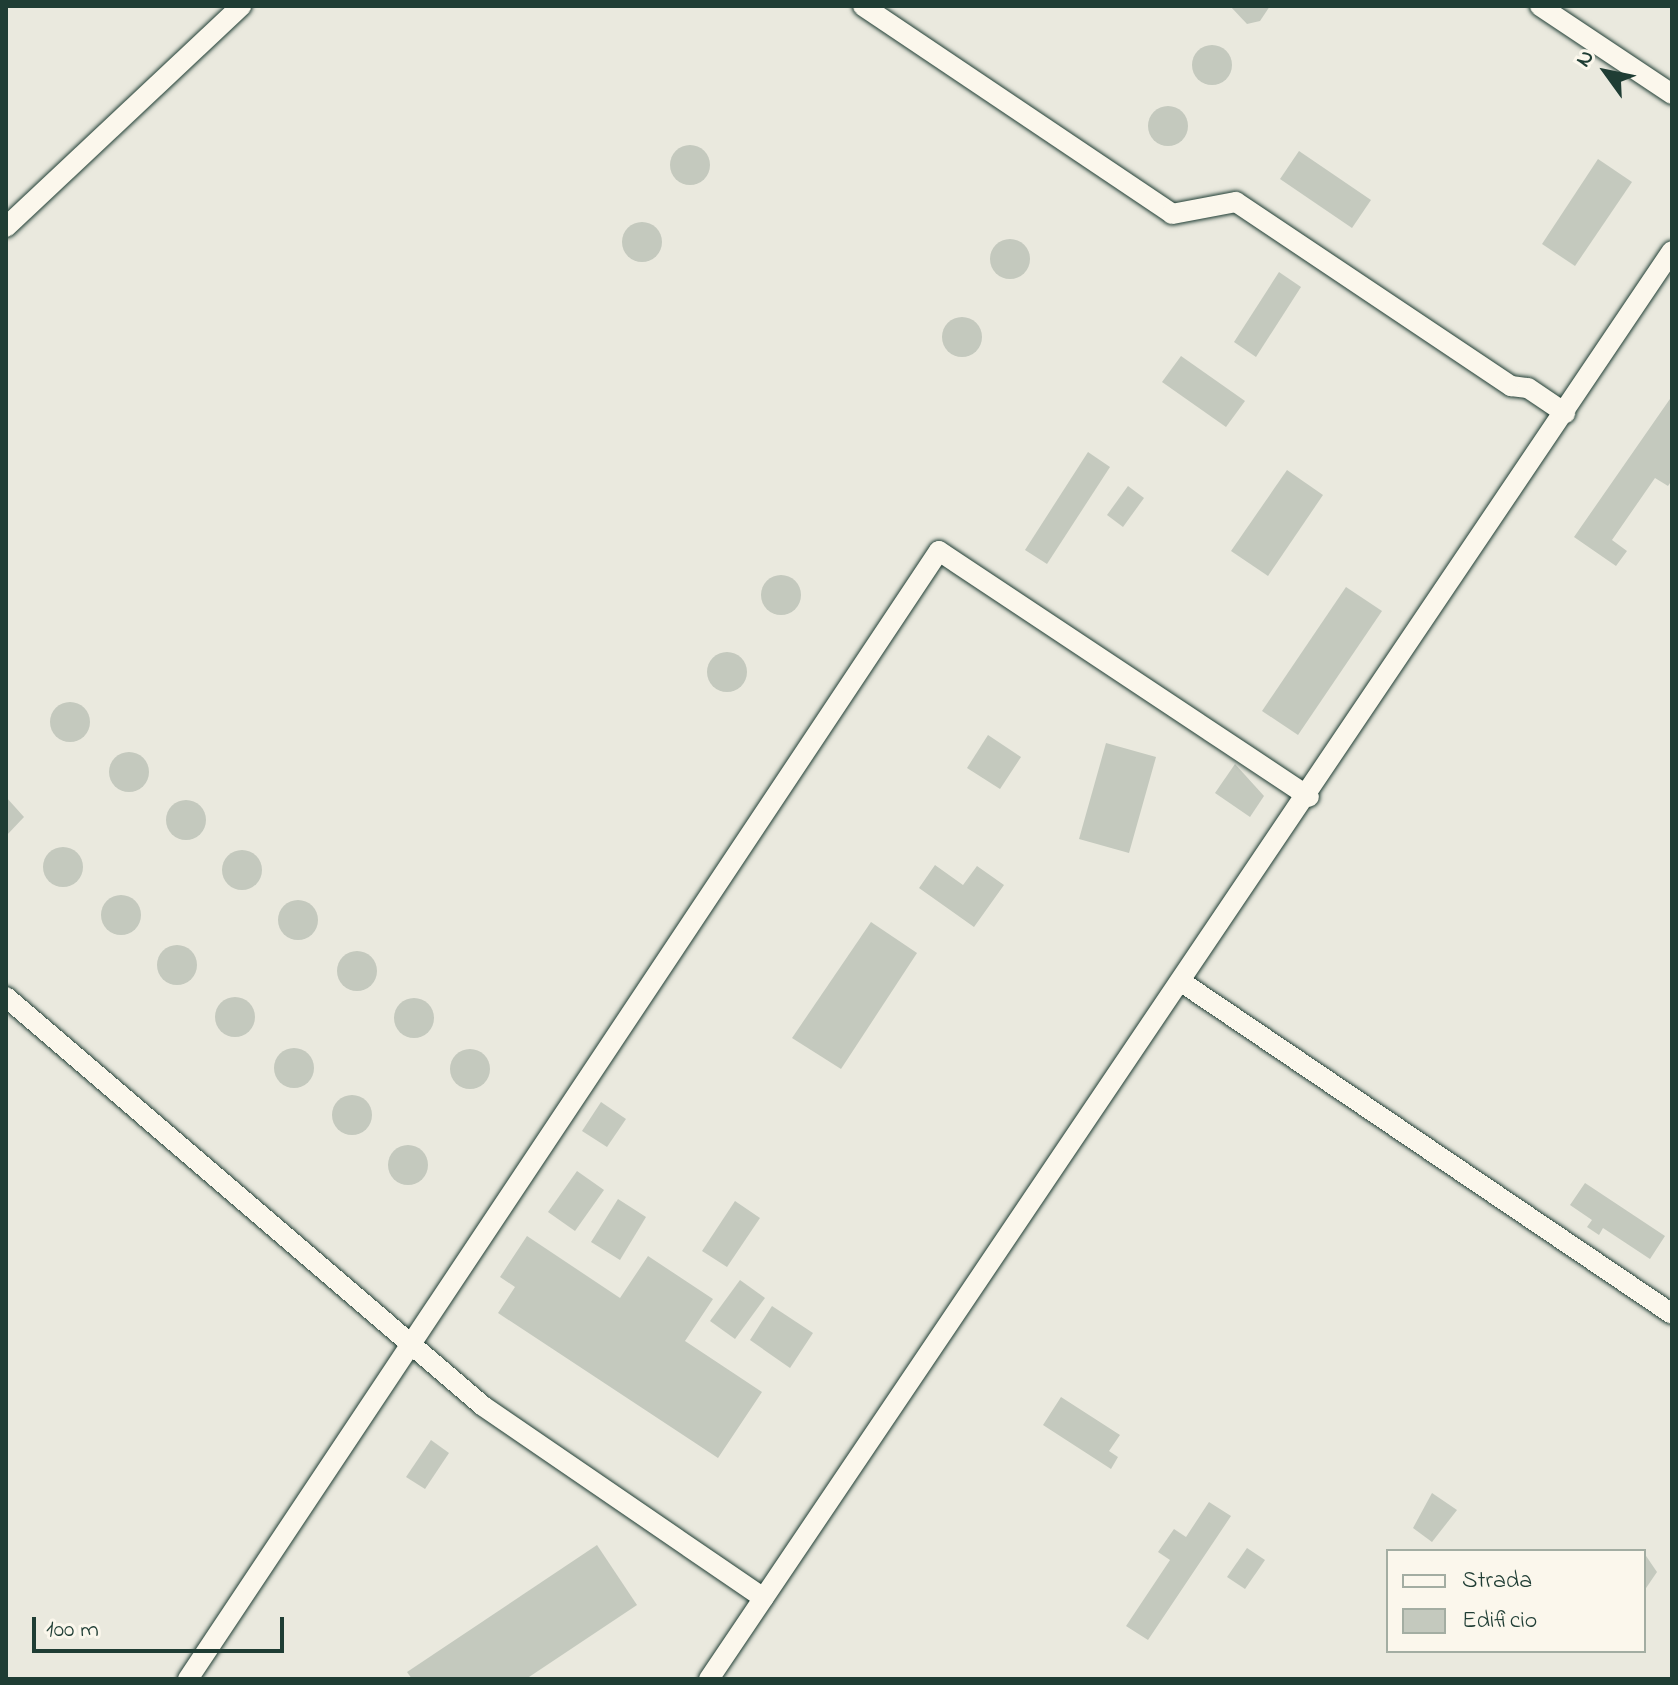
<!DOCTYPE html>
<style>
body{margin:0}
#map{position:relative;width:1678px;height:1685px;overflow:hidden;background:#fbf7ec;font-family:"Indie Flower",sans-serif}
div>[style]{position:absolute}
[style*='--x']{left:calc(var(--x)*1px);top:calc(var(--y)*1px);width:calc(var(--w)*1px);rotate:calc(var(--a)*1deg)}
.built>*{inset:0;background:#eae9de}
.building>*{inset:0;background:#c4c9be}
.round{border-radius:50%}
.roads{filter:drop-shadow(0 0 2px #1f3d34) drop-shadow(0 0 2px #1f3d34)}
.minor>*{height:20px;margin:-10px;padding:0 10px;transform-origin:10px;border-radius:10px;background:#fbf7ec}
span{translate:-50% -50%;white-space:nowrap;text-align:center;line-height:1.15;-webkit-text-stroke:6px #fbf7ec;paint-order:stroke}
.frame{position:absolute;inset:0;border:8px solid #1f3d34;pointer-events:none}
.legend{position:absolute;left:1386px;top:1549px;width:260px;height:104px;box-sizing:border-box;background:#fbf7ec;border:2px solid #a3ada2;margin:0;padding:10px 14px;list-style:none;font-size:24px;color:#1f3d34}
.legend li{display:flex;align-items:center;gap:16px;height:40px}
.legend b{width:40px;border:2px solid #a3ada2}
.north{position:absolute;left:1566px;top:32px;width:80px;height:80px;-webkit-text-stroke:6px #fbf7ec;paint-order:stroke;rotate:303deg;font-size:22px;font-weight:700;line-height:32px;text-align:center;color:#1f3d34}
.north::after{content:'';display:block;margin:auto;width:28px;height:36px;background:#1f3d34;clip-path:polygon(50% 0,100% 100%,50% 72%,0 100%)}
.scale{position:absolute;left:32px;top:1617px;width:252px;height:36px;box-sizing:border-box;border:4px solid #1f3d34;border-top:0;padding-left:10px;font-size:24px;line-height:28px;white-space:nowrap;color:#1f3d34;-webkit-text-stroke:6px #fbf7ec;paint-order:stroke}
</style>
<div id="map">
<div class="built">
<i style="clip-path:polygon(evenodd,6px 6px,1672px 6px,1672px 1679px,6px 1679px,6px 6px,1388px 1551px,1644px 1551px,1644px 1651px,1388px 1651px,1388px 1551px)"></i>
</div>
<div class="building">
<i style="clip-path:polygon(1230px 6px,1270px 6px,1260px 21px,1247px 24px)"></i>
<i class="round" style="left:1192px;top:45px;width:40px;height:40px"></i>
<i class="round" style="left:1148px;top:106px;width:40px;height:40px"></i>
<i class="round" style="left:670px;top:145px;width:40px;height:40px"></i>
<i style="clip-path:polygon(1299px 151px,1371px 200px,1352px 228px,1280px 179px)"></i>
<i style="clip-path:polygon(1598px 159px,1632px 182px,1575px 266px,1542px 244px)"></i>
<i class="round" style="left:622px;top:222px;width:40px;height:40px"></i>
<i class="round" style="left:990px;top:239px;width:40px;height:40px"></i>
<i style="clip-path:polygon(1279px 272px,1301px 287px,1256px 357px,1234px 342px)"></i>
<i class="round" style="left:942px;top:317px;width:40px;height:40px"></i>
<i style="clip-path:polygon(1181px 356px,1245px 401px,1226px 427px,1162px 382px)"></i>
<i style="clip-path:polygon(1672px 396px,1672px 480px,1668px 486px,1655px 478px,1612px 540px,1627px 551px,1616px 566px,1574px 537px)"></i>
<i style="clip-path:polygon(1088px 452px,1110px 467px,1047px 564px,1025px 550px)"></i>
<i style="clip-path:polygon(1287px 470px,1323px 495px,1268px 576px,1231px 551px)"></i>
<i style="clip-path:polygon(1128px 486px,1144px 498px,1123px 527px,1107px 515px)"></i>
<i class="round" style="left:761px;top:575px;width:40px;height:40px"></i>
<i style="clip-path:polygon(1346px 587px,1382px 611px,1298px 735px,1262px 711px)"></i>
<i class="round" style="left:707px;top:652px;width:40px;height:40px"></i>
<i class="round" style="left:50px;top:702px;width:40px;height:40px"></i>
<i style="clip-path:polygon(988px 735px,1021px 757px,1000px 789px,967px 768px)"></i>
<i style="clip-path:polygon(1106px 743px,1156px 757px,1129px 853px,1079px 839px)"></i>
<i class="round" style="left:109px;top:752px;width:40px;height:40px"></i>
<i style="clip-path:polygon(1235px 764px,1264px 796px,1250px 817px,1215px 793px)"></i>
<i style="clip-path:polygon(6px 797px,24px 817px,6px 836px)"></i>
<i class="round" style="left:166px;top:800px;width:40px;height:40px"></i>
<i class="round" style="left:43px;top:847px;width:40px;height:40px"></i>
<i class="round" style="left:222px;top:850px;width:40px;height:40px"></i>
<i style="clip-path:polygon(935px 865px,963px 885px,977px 866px,1004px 885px,974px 927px,919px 888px)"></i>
<i class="round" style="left:101px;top:895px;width:40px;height:40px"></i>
<i class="round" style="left:278px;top:900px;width:40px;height:40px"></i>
<i style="clip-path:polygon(871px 922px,917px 953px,841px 1069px,792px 1038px)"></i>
<i class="round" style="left:157px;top:945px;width:40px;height:40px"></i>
<i class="round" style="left:337px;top:951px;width:40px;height:40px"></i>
<i class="round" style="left:215px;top:997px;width:40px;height:40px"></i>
<i class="round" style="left:394px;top:998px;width:40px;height:40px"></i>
<i class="round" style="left:274px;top:1048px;width:40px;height:40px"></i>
<i class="round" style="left:450px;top:1049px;width:40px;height:40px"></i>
<i class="round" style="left:332px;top:1095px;width:40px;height:40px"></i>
<i style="clip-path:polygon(601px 1102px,626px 1119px,607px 1147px,582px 1131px)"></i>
<i class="round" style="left:388px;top:1145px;width:40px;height:40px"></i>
<i style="clip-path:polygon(577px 1171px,604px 1190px,575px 1231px,548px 1212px)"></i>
<i style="clip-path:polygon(1585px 1183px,1665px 1236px,1650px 1259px,1603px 1228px,1599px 1235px,1587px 1227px,1592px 1220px,1570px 1205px)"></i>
<i style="clip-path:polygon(618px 1199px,646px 1217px,620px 1260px,591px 1242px)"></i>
<i style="clip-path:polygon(735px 1201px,760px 1218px,727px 1267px,702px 1251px)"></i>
<i style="clip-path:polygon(527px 1236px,620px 1298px,648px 1256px,713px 1299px,685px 1341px,762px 1392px,718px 1458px,498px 1313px,515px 1287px,500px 1277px)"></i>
<i style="clip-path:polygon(740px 1280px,765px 1298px,735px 1339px,710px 1321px)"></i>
<i style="clip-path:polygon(772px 1306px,813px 1333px,790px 1368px,750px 1340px)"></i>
<i style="clip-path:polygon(1061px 1397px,1120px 1435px,1109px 1451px,1118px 1457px,1111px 1469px,1043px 1425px)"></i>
<i style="clip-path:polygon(431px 1440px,449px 1453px,425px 1489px,406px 1477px)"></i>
<i style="clip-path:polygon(1432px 1493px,1457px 1510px,1432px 1542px,1413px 1528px)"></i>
<i style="clip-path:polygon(1209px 1502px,1231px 1516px,1148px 1640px,1126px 1626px,1170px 1560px,1158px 1552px,1174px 1529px,1186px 1537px)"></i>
<i style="clip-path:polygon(597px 1545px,637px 1605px,526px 1679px,412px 1679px,407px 1672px)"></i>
<i style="clip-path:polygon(1247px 1548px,1265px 1560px,1245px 1589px,1227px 1577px)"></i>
<i style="clip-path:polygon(1644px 1553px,1657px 1572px,1644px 1591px)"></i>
</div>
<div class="roads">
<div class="minor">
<i style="--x:863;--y:6;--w:372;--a:33.9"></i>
<i style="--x:1172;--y:214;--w:65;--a:-10.6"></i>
<i style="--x:1236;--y:202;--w:331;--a:33.8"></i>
<i style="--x:1511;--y:386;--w:17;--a:7"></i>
<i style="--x:1528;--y:388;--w:45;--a:34"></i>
<i style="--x:1540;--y:6;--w:159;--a:33.7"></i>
<i style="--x:6;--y:227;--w:323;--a:-43.2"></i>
<i style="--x:1183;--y:983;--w:590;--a:34.09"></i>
<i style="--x:6;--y:997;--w:628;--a:40.61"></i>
<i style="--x:483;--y:1406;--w:340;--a:34.4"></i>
<i style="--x:188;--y:1679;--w:1355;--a:-56.35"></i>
<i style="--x:939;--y:551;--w:444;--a:33.6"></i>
<i style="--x:709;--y:1679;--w:1722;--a:-56.01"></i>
</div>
</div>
<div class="frame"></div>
<ul class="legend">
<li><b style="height:10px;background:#fbf7ec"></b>Strada</li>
<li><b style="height:22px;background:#c4c9be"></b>Edificio</li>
</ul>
<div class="north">N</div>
<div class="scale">100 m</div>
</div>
